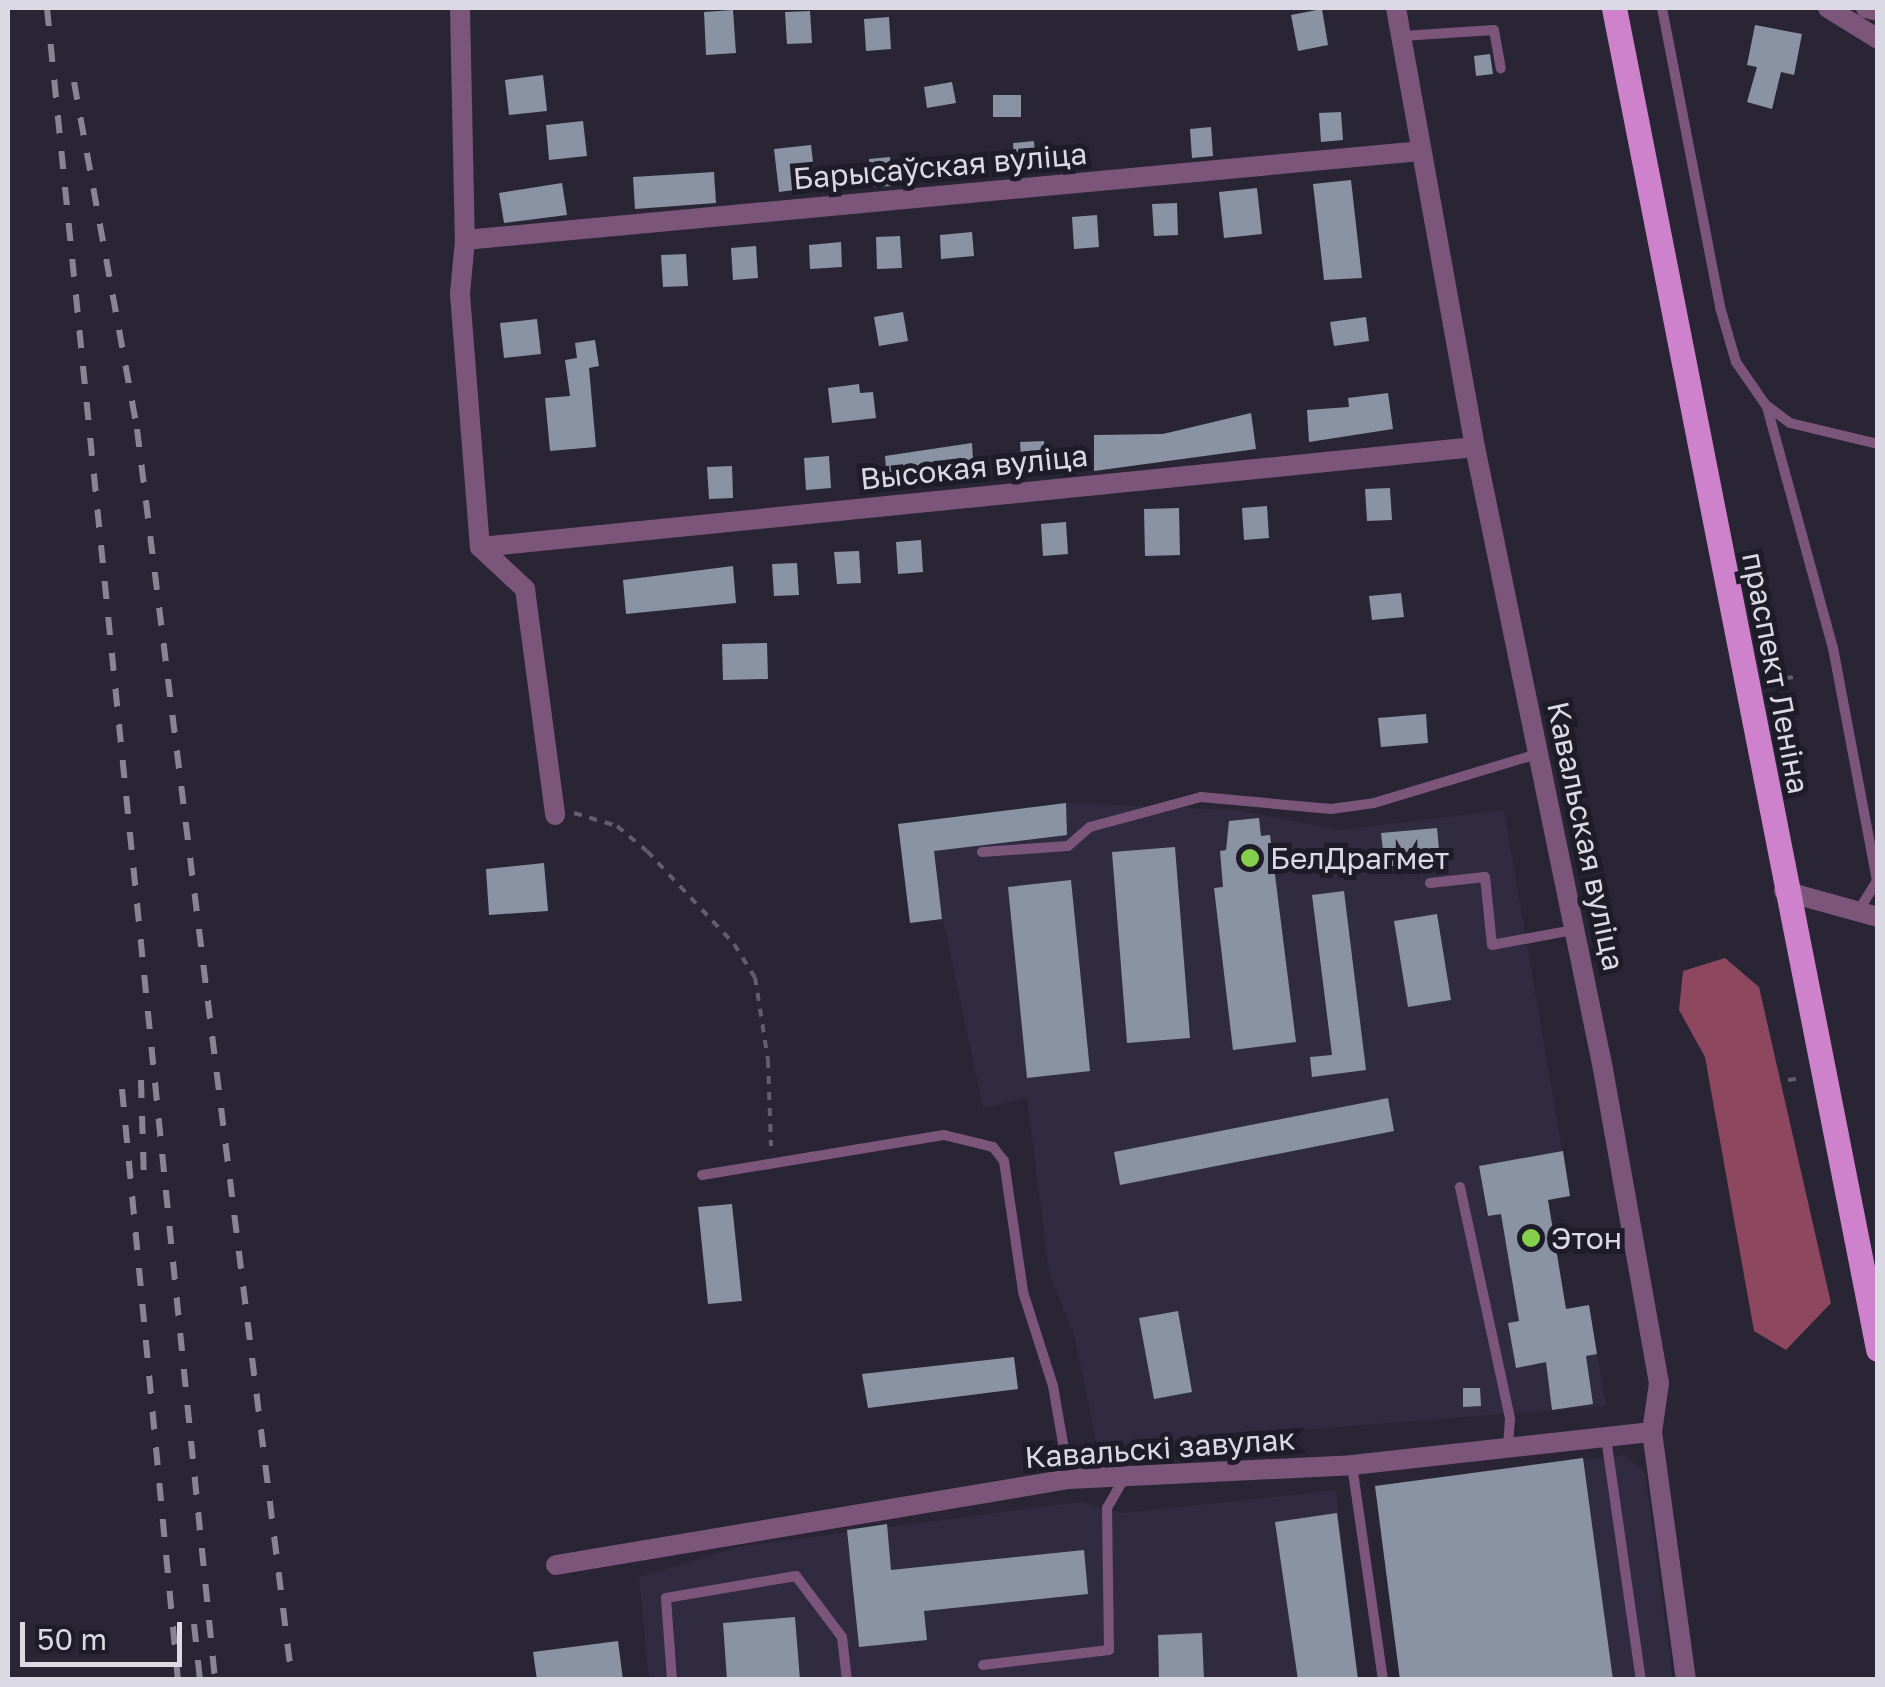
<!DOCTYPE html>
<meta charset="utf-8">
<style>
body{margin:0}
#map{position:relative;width:1885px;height:1687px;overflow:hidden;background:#292534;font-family:"Golos Text",sans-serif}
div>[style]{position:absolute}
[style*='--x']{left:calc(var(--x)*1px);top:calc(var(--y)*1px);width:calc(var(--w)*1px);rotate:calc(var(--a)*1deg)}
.built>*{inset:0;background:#302b40}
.forest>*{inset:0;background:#8d475e}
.building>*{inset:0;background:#8993a4}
.path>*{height:4px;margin-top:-2px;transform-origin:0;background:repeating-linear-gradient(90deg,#625f6c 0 8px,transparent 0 16px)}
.lane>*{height:10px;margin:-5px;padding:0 5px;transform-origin:5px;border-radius:5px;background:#7b567a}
.street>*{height:20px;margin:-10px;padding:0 10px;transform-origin:10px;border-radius:10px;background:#7b567a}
.primary>*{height:25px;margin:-12.5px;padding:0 12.5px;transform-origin:12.5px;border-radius:12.5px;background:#ce82cc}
.rail>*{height:6px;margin-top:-3px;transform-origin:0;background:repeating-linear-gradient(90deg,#888592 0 18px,transparent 0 36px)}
.dots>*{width:28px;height:28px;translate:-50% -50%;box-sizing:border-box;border:5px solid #1f1c2a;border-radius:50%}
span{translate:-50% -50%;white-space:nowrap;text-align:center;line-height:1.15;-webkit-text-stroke:10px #1f1c2a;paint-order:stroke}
.street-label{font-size:30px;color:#dbd9e3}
.poi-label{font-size:30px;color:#dbd9e3}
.left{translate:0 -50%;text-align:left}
.frame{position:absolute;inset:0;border:10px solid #dbd9e3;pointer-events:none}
.scale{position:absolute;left:20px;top:1622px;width:162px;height:45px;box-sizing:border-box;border:5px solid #dbd9e3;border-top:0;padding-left:12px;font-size:30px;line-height:35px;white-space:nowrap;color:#dbd9e3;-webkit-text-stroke:8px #1f1c2a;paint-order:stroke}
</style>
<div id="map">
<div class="built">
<i style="clip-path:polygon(1066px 803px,1236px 810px,1339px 830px,1504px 810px,1570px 1196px,1548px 1200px,1566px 1308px,1589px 1305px,1606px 1406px,1097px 1446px,1074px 1335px,1049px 1273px,1027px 1098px,983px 1108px,943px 920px,910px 923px,898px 824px)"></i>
<i style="clip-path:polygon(1625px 1455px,1645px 1472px,1673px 1679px,1400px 1679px,1375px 1486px)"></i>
<i style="clip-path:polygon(1336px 1490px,1358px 1679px,649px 1679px,639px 1577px,742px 1546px,1080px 1502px,1124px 1513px)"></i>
</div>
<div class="forest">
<i style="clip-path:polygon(1725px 958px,1759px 987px,1831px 1303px,1786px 1350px,1754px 1331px,1705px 1057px,1679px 1010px,1683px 971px)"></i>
</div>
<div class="building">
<i style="clip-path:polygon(1322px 9px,1328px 45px,1298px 51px,1291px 15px)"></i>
<i style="clip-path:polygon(733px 10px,736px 53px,706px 55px,704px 12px)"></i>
<i style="clip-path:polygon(810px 11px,812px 43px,787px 44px,785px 12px)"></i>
<i style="clip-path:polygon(889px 17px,891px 49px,866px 51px,864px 19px)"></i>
<i style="clip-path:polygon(1755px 25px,1802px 34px,1794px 75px,1781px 72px,1772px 109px,1747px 102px,1757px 67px,1747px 65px)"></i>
<i style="clip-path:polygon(1490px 54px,1493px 74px,1476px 76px,1474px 56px)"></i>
<i style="clip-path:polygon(543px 75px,547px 111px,509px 115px,505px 80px)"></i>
<i style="clip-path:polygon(952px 82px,956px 103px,927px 108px,924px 87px)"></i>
<i style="clip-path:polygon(993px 95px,1021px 95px,1021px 117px,993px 117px)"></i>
<i style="clip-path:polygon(1341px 112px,1343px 140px,1321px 142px,1319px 113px)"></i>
<i style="clip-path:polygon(583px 121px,587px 156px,549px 160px,546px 125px)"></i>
<i style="clip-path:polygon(1211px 127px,1213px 156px,1192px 158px,1190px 129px)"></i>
<i style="clip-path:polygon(1034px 141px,1036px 169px,1015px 171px,1013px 143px)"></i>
<i style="clip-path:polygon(811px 145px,816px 187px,779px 192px,774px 149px)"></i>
<i style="clip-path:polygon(890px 157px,892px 186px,871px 187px,869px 159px)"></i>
<i style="clip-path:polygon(714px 172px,716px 203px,635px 209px,633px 177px)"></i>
<i style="clip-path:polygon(1351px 180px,1362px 278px,1324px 280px,1313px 184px)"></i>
<i style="clip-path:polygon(562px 183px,567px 215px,504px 223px,499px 193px)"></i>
<i style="clip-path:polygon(1257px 188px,1262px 234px,1224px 238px,1219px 192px)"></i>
<i style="clip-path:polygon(1177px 203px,1178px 235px,1154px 236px,1152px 204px)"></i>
<i style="clip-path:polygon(1097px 215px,1099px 247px,1074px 249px,1072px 217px)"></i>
<i style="clip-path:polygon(972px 232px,974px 256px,941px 259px,940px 235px)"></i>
<i style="clip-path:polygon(900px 236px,902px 268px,877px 269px,876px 237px)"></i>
<i style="clip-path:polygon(841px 242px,842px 267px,810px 269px,809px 245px)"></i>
<i style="clip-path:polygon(756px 246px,758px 278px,733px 280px,731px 248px)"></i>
<i style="clip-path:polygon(686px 254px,688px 286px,663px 287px,661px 255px)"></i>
<i style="clip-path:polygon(903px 312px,908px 341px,879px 346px,874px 317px)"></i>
<i style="clip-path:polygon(1366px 317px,1369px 341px,1334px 346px,1330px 322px)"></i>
<i style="clip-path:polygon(537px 319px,541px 354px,504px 358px,500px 323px)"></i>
<i style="clip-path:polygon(595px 340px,599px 366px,589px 368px,596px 447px,550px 451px,545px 398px,570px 396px,565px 360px,577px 358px,575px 343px)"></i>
<i style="clip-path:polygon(859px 384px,860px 393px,873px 392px,876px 418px,832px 423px,828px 388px)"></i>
<i style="clip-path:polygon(1388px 393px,1393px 429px,1309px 442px,1307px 410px,1349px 407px,1348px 398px)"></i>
<i style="clip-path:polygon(1251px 413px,1256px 449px,1094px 471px,1094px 435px,1163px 434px)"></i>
<i style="clip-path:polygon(1044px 441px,1046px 473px,1022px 474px,1020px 442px)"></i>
<i style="clip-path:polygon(972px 443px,974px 475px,887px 480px,885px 456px)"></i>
<i style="clip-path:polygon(829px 456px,831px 488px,806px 490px,804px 458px)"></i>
<i style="clip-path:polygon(732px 466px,733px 498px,709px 499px,707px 467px)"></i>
<i style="clip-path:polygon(1390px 488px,1392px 520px,1367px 521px,1365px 489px)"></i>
<i style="clip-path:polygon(1267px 506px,1269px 538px,1244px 540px,1242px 508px)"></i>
<i style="clip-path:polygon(1179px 508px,1180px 555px,1145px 556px,1144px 509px)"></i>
<i style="clip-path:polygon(1066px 522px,1068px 554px,1043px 556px,1041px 524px)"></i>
<i style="clip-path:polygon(921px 540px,923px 572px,898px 574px,896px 542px)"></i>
<i style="clip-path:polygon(859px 551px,861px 583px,837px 584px,834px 552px)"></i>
<i style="clip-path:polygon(797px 563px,799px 595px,774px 596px,772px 564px)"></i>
<i style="clip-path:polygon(733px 566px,736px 603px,626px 614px,623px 580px)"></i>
<i style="clip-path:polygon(1401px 593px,1404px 617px,1372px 620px,1369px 596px)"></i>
<i style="clip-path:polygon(767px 643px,768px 679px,723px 680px,722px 644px)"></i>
<i style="clip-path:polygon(1426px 714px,1428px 743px,1381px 747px,1378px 718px)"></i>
<i style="clip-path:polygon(1066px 803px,1067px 835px,934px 851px,942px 919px,910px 923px,898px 824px)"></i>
<i style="clip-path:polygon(1259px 818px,1261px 836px,1270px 835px,1296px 1042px,1233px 1050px,1214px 888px,1223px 887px,1220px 851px,1226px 850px,1229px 821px)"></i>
<i style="clip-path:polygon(1437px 828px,1440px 861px,1385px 867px,1381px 833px)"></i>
<i style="clip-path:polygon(1175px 847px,1190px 1038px,1127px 1043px,1112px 852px)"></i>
<i style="clip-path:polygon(544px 863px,548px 911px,489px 915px,486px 869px)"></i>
<i style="clip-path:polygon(1071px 880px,1090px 1071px,1027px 1078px,1008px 887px)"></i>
<i style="clip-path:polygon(1344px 891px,1366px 1070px,1312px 1077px,1310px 1057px,1332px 1055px,1312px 895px)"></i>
<i style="clip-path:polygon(1437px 914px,1451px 1000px,1408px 1007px,1394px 921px)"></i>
<i style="clip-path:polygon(1388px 1098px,1394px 1131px,1120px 1185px,1114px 1152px)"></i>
<i style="clip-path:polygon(1563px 1151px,1570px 1196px,1548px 1200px,1566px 1309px,1589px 1305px,1597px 1354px,1586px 1356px,1593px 1404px,1552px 1410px,1546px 1362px,1516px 1368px,1508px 1323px,1519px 1321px,1501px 1214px,1488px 1216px,1479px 1166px)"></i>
<i style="clip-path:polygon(732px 1204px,742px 1301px,708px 1304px,698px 1207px)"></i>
<i style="clip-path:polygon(1178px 1311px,1192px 1392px,1154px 1399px,1139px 1318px)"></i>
<i style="clip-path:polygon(1014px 1357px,1018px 1389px,868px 1408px,862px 1374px)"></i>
<i style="clip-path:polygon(1463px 1388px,1480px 1388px,1481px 1406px,1463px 1407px)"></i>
<i style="clip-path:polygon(1583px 1458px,1613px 1680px,1400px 1680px,1375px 1486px)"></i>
<i style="clip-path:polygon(1337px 1513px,1358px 1680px,1298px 1680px,1275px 1522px)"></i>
<i style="clip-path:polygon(887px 1524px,891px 1570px,1084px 1550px,1088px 1594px,924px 1611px,927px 1640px,859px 1647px,847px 1530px)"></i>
<i style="clip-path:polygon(795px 1617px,800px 1680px,727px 1680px,723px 1623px)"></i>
<i style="clip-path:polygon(1202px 1633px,1204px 1680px,1159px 1680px,1158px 1635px)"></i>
<i style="clip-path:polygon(618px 1641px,623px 1680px,537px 1680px,533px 1652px)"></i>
</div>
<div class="path">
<i style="--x:1769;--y:681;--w:25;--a:-9"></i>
<i style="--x:574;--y:813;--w:45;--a:16.8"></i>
<i style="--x:617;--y:826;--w:39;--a:40"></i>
<i style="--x:647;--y:851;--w:127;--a:46.9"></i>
<i style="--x:734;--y:944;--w:39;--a:58"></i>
<i style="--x:755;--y:977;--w:84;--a:81.1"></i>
<i style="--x:768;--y:1060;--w:86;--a:88"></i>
<i style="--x:1788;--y:1080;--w:15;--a:-8"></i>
</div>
<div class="lane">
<i style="--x:1662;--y:8;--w:305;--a:79"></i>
<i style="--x:1720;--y:307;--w:57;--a:73.8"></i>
<i style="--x:1736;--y:362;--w:55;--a:55.4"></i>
<i style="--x:1767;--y:407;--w:250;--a:74.7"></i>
<i style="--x:1833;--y:648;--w:237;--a:79.3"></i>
<i style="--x:1877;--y:881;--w:36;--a:122"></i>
<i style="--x:1402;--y:36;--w:92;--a:-3.7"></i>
<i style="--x:1494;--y:30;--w:39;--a:80"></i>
<i style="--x:1766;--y:405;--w:30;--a:37"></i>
<i style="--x:1790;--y:423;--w:90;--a:13.4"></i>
<i style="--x:982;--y:852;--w:86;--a:-4"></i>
<i style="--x:1068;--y:846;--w:29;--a:-41"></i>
<i style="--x:1090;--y:827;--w:115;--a:-15.1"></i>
<i style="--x:1201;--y:797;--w:131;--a:5.3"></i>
<i style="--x:1331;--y:809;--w:43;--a:-7.9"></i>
<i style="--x:1374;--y:803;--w:170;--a:-16.7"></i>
<i style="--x:1430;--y:883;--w:55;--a:-6.2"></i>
<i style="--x:1485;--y:877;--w:68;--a:84.1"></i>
<i style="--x:1492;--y:945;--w:82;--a:-10.5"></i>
<i style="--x:702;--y:1175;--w:245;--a:-9.4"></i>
<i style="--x:944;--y:1135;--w:50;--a:13.8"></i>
<i style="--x:993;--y:1147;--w:18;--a:52"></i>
<i style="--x:1004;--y:1161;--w:132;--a:81.7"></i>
<i style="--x:1023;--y:1292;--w:99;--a:72.3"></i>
<i style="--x:1053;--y:1386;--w:93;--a:80.1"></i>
<i style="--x:1460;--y:1187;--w:236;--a:77.8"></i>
<i style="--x:1510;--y:1418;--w:29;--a:94"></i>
<i style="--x:1606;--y:1438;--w:245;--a:81.8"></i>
<i style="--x:1352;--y:1465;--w:217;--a:81.8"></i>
<i style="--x:983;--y:1665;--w:127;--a:-6.8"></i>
<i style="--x:1109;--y:1650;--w:142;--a:-90.8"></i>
<i style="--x:1107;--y:1508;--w:36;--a:-60"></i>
<i style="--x:672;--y:1680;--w:82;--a:-94.2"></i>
<i style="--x:666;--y:1598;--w:132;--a:-9.6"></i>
<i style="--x:796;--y:1576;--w:76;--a:53"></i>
<i style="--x:842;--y:1637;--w:43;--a:83.4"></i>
</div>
<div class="street">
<i style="--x:460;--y:8;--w:232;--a:88.8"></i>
<i style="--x:465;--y:240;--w:54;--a:95.3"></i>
<i style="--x:460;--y:294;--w:254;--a:85.5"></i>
<i style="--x:480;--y:547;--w:62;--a:43"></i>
<i style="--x:525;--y:589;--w:228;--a:82.4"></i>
<i style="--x:1396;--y:8;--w:446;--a:79.8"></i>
<i style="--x:1475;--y:447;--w:635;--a:78.37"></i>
<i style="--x:1603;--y:1069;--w:319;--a:79.9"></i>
<i style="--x:1659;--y:1383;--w:49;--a:98.1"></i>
<i style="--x:1652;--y:1432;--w:250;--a:82.2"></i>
<i style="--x:1828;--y:8;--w:59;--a:31.8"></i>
<i style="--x:1866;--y:8;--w:12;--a:14"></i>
<i style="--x:465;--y:240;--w:959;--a:-5.32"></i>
<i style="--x:480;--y:547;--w:1000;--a:-5.74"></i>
<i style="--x:1784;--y:891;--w:98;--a:15.5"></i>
<i style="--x:556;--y:1565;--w:520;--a:-9.52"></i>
<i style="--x:1069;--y:1479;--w:283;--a:-2.8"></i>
<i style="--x:1352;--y:1465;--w:302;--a:-6.3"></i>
</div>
<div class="primary">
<i style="--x:1614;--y:8;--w:1367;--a:78.86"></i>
</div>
<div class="rail">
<i style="--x:47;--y:8;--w:1680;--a:84.26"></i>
<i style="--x:74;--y:82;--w:353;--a:79.7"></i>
<i style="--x:137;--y:429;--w:1261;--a:82.94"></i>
<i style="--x:141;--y:1080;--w:100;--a:88.3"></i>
<i style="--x:122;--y:1089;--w:594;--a:84.59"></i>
<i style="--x:194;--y:1624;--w:56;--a:83.9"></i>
</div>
<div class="dots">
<i style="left:1250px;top:858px;background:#86cf4c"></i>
<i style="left:1531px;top:1238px;background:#86cf4c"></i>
</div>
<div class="street-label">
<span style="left:940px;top:166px;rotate:-5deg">Барысаўская вуліца</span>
<span style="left:974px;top:467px;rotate:-6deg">Высокая вуліца</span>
<span style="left:1776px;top:673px;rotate:79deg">праспект Леніна</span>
<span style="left:1586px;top:836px;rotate:78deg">Кавальская вуліца</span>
<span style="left:1160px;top:1448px;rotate:-4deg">Кавальскі завулак</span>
</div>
<div class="poi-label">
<span class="left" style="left:1270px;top:858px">БелДрагмет</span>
<span class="left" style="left:1551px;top:1238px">Этон</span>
</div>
<div class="frame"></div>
<div class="scale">50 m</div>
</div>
